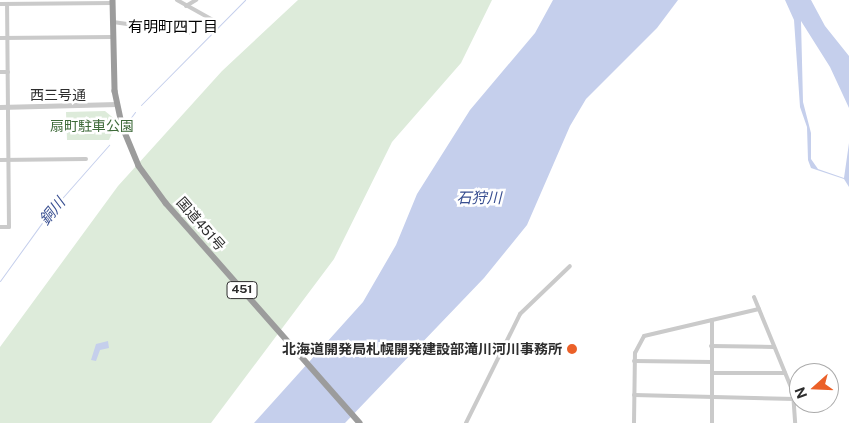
<!DOCTYPE html>
<meta charset="utf-8">
<style>
body{margin:0}
#map{position:relative;width:849px;height:423px;overflow:hidden;background:#fff;font-family:"Public Sans","Noto Sans JP",sans-serif}
div>[style]{position:absolute}
[style*='--x']{left:calc(var(--x)*1px);top:calc(var(--y)*1px);width:calc(var(--w)*1px);rotate:calc(var(--a)*1deg)}
.green>*{inset:0;background:#ddebda}
.water>*{inset:0;background:#c5cfec}
.stream>*{height:1px;margin:-0.5px;padding:0 0.5px;transform-origin:0.5px;border-radius:0.5px;background:#c5cfec}
.minor>*{height:4px;margin:-2px;padding:0 2px;transform-origin:2px;border-radius:2px;background:#cacaca}
.tertiary>*{height:4.5px;margin:-2.25px;padding:0 2.25px;transform-origin:2.25px;border-radius:2.25px;background:#cacaca}
.trunk>*{height:5.5px;margin:-2.75px;padding:0 2.75px;transform-origin:2.75px;border-radius:2.75px;background:#9c9c9c}
.dots>*{width:14px;height:14px;translate:-50% -50%;box-sizing:border-box;border:2px solid #fff;border-radius:50%}
span{translate:-50% -50%;white-space:nowrap;text-align:center;line-height:1.15;-webkit-text-stroke:5px #fff;paint-order:stroke}
.shield-label span{padding:1px 4px;background:#fff;border:1px solid;border-radius:4px;-webkit-text-stroke-width:0}
.shield-label{font-size:12px;color:#2d2d2d;font-weight:700}
.street-label{font-size:14px;color:#2d2d2d}
.park-label{font-size:14px;color:#3e6a39}
.poi-label{font-size:14px;color:#2d2d2d;font-weight:700}
.right{translate:-100% -50%;text-align:right}
.neighbourhood-label{font-size:15px;color:#000}
.water-label{font-size:15px;color:#394f91;font-style:italic}
.north{position:absolute;left:789px;top:363px;width:50px;height:50px;box-sizing:border-box;background:#fff;border:1px solid #ababab;border-radius:50%;rotate:250deg;font-size:14px;font-weight:700;line-height:20px;text-align:center;color:#2d2d2d}
.north::after{content:'';display:block;margin:auto;width:18px;height:22px;background:#eb6028;clip-path:polygon(50% 0,100% 100%,50% 72%,0 100%)}
</style>
<div id="map">
<div class="green">
<i style="clip-path:polygon(298px 0,492px 0,461px 63px,392px 142px,334px 259px,211px 423px,0 423px,0 347px,118px 186px,222px 71px)"></i>
<i style="clip-path:polygon(105px 111px,117px 121px,109px 140px,67px 140px,66px 112px)"></i>
</div>
<div class="water">
<i style="clip-path:polygon(553px 0,678px 0,657px 28px,586px 99px,570px 126px,527px 225px,484px 278px,345px 423px,254px 423px,363px 302px,396px 245px,417px 194px,470px 110px,535px 33px)"></i>
<i style="clip-path:polygon(785px 0,811px 0,825px 26px,849px 56px,849px 108px,830px 67px,801px 21px,803px 102px,811px 133px,811px 159px,818px 169px,844px 178px,849px 143px,849px 187px,844px 179px,811px 168px,808px 160px,807px 127px,800px 107px,794px 20px)"></i>
<i style="clip-path:polygon(108px 341px,109px 348px,100px 350px,96px 361px,91px 360px,96px 344px)"></i>
</div>
<div class="stream">
<i style="--x:141;--y:105;--w:148;--a:-45.3"></i>
<i style="--x:129;--y:120;--w:10;--a:-53"></i>
<i style="--x:0;--y:281;--w:84;--a:-54.2"></i>
<i style="--x:49;--y:213;--w:91;--a:-48.6"></i>
</div>
<div class="minor">
<i style="--x:177;--y:0;--w:41;--a:29.1"></i>
<i style="--x:0;--y:4;--w:113;--a:-0.5"></i>
<i style="--x:186;--y:6;--w:12;--a:-31"></i>
<i style="--x:113;--y:22;--w:79;--a:8"></i>
<i style="--x:0;--y:38;--w:113;--a:-0.5"></i>
<i style="--x:0;--y:72;--w:8;--a:0"></i>
<i style="--x:0;--y:160;--w:86;--a:-0.7"></i>
<i style="--x:0;--y:227;--w:9;--a:0"></i>
<i style="--x:9;--y:227;--w:223;--a:-90.5"></i>
<i style="--x:754;--y:297;--w:103;--a:67.7"></i>
<i style="--x:793;--y:392;--w:31;--a:86"></i>
<i style="--x:711;--y:346;--w:63;--a:0.9"></i>
<i style="--x:634;--y:361;--w:78;--a:0.7"></i>
<i style="--x:712;--y:373;--w:73;--a:0"></i>
<i style="--x:634;--y:395;--w:161;--a:1.4"></i>
<i style="--x:466;--y:423;--w:122;--a:-63.6"></i>
<i style="--x:520;--y:314;--w:69;--a:-43.8"></i>
<i style="--x:634;--y:423;--w:70;--a:-89.2"></i>
<i style="--x:635;--y:353;--w:19;--a:-62"></i>
<i style="--x:644;--y:336;--w:118;--a:-13.2"></i>
<i style="--x:712;--y:423;--w:103;--a:-90"></i>
</div>
<div class="tertiary">
<i style="--x:0;--y:107;--w:117;--a:-1.5"></i>
</div>
<div class="trunk">
<i style="--x:113;--y:0;--w:91;--a:88.7"></i>
<i style="--x:115;--y:91;--w:35;--a:78"></i>
<i style="--x:122;--y:125;--w:44;--a:67.5"></i>
<i style="--x:139;--y:166;--w:46;--a:53.9"></i>
<i style="--x:166;--y:203;--w:293;--a:48.6"></i>
</div>
<div class="dots">
<i style="left:572px;top:349px;background:#eb6028"></i>
</div>
<div class="shield-label">
<span style="left:242px;top:290px">451</span>
</div>
<div class="street-label">
<span style="left:58px;top:95px">西三号通</span>
<span style="left:201px;top:224px;rotate:49deg">国道451号</span>
</div>
<div class="park-label">
<span style="left:92px;top:126px">扇町駐車公園</span>
</div>
<div class="poi-label">
<span class="right" style="left:562px;top:349px">北海道開発局札幌開発建設部滝川河川事務所</span>
</div>
<div class="neighbourhood-label">
<span style="left:173px;top:27px">有明町四丁目</span>
</div>
<div class="water-label">
<span style="left:479px;top:198px">石狩川</span>
<span style="left:52px;top:211px;rotate:-51deg">銅川</span>
</div>
<div class="north">N</div>
</div>
